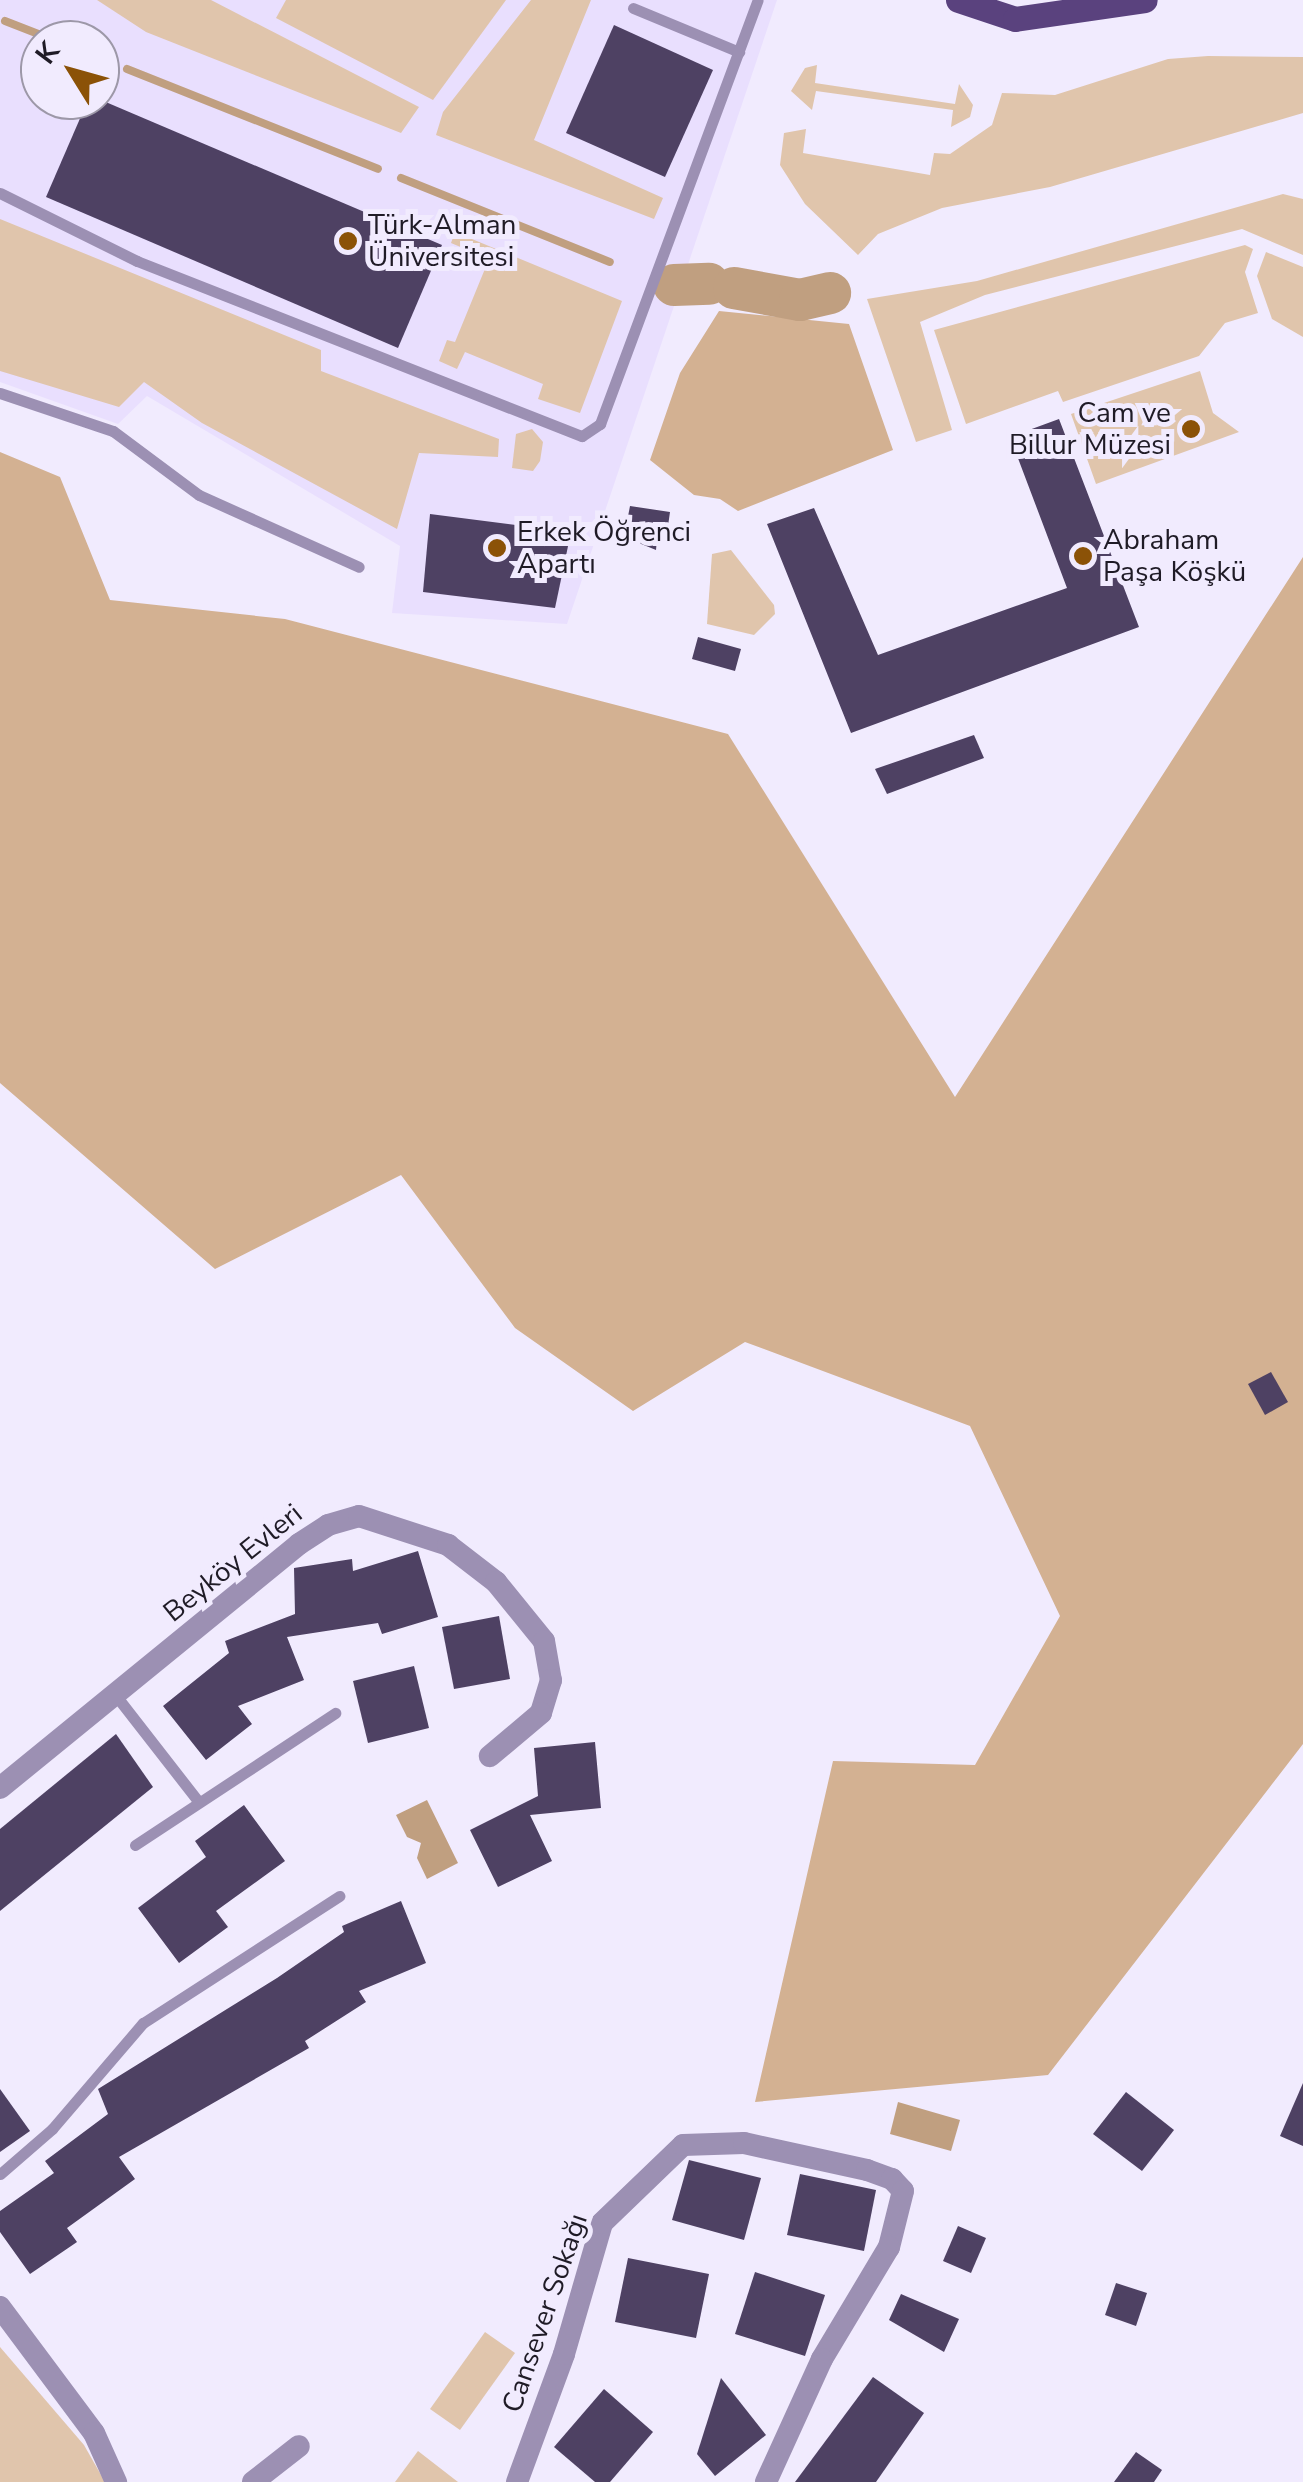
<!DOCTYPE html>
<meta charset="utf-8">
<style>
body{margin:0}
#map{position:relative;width:1303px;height:2482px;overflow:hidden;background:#f1ebfe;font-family:"Nunito Sans",sans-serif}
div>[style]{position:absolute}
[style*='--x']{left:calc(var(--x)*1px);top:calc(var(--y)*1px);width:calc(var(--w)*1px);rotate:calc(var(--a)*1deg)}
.built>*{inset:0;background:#e9dffe}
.green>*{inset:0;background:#e0c5ac}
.forest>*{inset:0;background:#d3b192}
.water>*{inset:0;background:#c09f80}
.stream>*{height:8px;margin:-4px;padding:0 4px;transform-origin:4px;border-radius:4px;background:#c09f80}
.river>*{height:42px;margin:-21px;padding:0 21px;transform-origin:21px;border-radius:21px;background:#c09f80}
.building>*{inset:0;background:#4e4163}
.lane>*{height:11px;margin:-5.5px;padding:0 5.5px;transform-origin:5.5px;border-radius:5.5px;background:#9c90b3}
.street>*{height:22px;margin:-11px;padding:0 11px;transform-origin:11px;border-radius:11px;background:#9c90b3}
.primary>*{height:25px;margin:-12.5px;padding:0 12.5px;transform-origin:12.5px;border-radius:12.5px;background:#5a427e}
.dots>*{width:28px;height:28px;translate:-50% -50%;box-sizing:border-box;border:5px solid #f1ebfe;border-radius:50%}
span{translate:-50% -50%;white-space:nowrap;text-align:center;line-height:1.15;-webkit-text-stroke:10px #f1ebfe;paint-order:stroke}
.poi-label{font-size:28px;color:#1f1b26}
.left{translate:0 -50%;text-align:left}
.right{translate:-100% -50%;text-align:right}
.street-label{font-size:28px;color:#1f1b26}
.north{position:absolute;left:20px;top:20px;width:100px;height:100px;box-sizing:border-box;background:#f1ebfe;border:2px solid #9d98a8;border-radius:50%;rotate:307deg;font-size:28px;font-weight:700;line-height:40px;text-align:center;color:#1f1b26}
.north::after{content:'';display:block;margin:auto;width:35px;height:45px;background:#8b5207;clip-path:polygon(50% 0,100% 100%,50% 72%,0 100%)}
</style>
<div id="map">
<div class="built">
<i style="clip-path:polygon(evenodd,0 0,777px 0,567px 624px,392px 613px,400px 546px,147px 396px,118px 424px,0 382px,0 0,40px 40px,100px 40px,100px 100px,40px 100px,40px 40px)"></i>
</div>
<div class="green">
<i style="clip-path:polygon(97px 0,211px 0,419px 107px,401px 133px,146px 32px)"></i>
<i style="clip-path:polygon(286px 0,506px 0,433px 100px,276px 18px)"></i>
<i style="clip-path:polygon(531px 0,591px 0,534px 140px,663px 198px,654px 219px,436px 135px,443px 112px)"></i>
<i style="clip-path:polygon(1208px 56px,1303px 57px,1303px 113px,1050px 187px,942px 208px,878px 234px,858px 255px,805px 204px,780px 165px,784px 133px,806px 129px,803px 153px,930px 175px,934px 153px,950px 154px,992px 125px,1002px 93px,1055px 95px,1168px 59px)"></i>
<i style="clip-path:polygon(817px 65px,815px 83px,955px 104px,959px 84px,973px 105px,970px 117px,951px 127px,953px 110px,816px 91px,812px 110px,791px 91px,805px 68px)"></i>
<i style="clip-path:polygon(1283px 194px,1303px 199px,1303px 255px,1242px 229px,985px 295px,920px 322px,952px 430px,916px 442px,867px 299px,977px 281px)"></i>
<i style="clip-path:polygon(0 219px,321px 350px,321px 371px,499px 439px,498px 457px,419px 453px,397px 529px,202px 423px,144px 382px,119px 407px,0 371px)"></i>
<i style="clip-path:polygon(455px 232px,622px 301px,580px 413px,538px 399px,543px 384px,465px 352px,457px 369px,439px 361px,447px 340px,455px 342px,489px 259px,451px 243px)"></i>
<i style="clip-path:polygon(1245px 245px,1253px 249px,1245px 272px,1258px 313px,1225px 323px,1199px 356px,1063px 402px,1058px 391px,966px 424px,934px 330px)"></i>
<i style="clip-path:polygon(1266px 252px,1303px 267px,1303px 337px,1272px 319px,1257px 276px)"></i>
<i style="clip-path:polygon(1200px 371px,1213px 413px,1239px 432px,1096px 484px,1071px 414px)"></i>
<i style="clip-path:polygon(532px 429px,543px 442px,540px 461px,533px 471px,512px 468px,516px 434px)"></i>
<i style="clip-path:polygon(731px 550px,774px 605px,775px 614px,754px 635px,707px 624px,712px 554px)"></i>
<i style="clip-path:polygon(485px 2332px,515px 2353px,460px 2430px,430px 2409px)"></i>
<i style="clip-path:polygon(0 2347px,84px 2445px,105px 2482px,0 2482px)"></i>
<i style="clip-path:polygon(418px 2451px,458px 2482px,395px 2482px)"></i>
</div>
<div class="forest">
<i style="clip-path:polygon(719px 311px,849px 324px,893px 450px,738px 511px,720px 499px,694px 495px,650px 460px,680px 373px)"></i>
<i style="clip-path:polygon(0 452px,60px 477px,110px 600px,285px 619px,728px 734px,955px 1097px,1303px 557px,1303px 1744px,1048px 2075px,755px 2102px,833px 1761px,975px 1765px,1060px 1616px,970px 1426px,745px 1342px,633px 1411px,515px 1328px,401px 1175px,215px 1269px,0 1083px)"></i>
</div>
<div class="water">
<i style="clip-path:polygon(427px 1800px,458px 1863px,427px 1879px,417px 1858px,421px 1843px,407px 1837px,396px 1815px)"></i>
<i style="clip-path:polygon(898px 2102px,960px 2120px,951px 2151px,890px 2134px)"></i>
</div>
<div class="stream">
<i style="--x:5;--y:21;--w:53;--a:21.2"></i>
<i style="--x:100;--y:58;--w:4;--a:34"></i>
<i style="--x:127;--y:69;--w:270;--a:21.7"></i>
<i style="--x:401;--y:178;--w:225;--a:21.9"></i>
</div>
<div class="river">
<i style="--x:674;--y:285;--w:35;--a:-2"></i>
<i style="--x:734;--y:288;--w:67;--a:10.3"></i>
<i style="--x:800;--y:300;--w:31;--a:-13"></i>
</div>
<div class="building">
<i style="clip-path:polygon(614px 25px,713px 70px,665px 177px,566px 133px)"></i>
<i style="clip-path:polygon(88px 100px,101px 100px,442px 245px,398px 348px,46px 197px)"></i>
<i style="clip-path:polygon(1059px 419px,1139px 627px,851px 733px,767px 524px,814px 508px,878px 655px,1067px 588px,1010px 437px)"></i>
<i style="clip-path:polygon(630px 506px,670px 512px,666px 540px,657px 539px,656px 550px,624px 537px)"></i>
<i style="clip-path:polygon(430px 514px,571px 532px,555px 608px,423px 592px)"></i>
<i style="clip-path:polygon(698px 637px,741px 649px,735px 671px,692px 659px)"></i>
<i style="clip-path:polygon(974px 735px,984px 758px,887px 794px,875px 769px)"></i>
<i style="clip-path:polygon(1271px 1372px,1288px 1402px,1265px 1415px,1248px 1384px)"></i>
<i style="clip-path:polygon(418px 1551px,438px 1617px,382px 1634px,378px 1623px,287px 1637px,304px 1680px,238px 1706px,252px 1724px,206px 1760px,163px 1706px,229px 1653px,225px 1641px,295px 1614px,294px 1568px,352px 1559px,353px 1571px)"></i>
<i style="clip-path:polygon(499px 1616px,510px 1679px,454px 1689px,442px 1627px)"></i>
<i style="clip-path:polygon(414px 1666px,429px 1728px,368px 1743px,353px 1681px)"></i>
<i style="clip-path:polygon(116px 1734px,153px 1787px,0 1911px,0 1829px)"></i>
<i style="clip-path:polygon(595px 1742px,601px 1808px,530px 1815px,552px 1861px,498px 1887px,470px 1830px,538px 1796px,534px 1748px)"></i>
<i style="clip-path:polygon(244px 1805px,285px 1861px,216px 1911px,228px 1927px,179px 1963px,138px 1908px,206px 1857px,195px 1841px)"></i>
<i style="clip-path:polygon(401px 1901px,426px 1963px,359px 1991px,366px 2002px,305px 2041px,309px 2048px,119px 2157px,135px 2179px,67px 2228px,77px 2242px,30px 2274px,0 2232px,0 2211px,54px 2173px,45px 2161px,108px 2114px,98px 2089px,277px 1978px,344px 1932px,342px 1926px)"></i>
<i style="clip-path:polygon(1303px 2083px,1303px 2146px,1280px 2136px)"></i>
<i style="clip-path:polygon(0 2089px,30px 2131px,0 2152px)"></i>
<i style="clip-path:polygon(1126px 2092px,1174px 2130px,1142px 2171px,1093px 2134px)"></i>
<i style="clip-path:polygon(689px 2160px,761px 2178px,744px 2240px,672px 2220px)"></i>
<i style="clip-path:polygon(800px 2174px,876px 2190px,864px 2251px,787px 2235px)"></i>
<i style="clip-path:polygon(958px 2226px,986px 2238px,971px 2273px,943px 2261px)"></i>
<i style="clip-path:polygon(628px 2258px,709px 2274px,696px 2338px,615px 2322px)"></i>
<i style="clip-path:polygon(755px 2272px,825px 2295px,805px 2356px,735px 2334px)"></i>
<i style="clip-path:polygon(1116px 2283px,1147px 2293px,1136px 2326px,1105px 2315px)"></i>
<i style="clip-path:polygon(901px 2294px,959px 2319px,944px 2352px,889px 2320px)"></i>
<i style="clip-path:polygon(873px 2377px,924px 2413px,876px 2482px,795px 2482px)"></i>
<i style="clip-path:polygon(721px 2378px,766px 2435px,715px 2476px,697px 2454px)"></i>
<i style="clip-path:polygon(604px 2389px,653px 2432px,610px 2482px,595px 2482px,554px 2447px)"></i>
<i style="clip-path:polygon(1136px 2452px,1162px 2470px,1154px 2482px,1114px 2482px)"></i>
</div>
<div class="lane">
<i style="--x:633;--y:8;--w:115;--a:22.5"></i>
<i style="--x:0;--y:193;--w:153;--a:26.4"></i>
<i style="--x:137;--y:261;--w:478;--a:21.5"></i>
<i style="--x:582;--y:436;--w:22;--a:-34"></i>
<i style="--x:600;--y:424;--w:452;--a:-69.6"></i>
<i style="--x:0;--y:393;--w:119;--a:18.6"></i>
<i style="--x:113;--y:431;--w:107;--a:36.7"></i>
<i style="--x:199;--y:495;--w:175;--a:24.2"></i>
<i style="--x:117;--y:1697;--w:132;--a:52.1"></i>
<i style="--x:135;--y:1845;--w:240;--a:-33.4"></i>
<i style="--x:0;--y:2174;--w:69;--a:-40.9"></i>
<i style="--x:52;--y:2129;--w:140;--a:-49.4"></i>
<i style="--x:143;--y:2023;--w:234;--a:-32.9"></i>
</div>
<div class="street">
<i style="--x:0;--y:1788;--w:386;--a:-39.2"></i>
<i style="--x:299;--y:1544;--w:35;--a:-33"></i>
<i style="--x:328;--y:1525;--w:32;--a:-16"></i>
<i style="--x:359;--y:1516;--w:94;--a:18"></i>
<i style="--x:448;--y:1545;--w:61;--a:37.6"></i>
<i style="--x:496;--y:1582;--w:76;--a:50.9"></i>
<i style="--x:544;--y:1641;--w:40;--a:80"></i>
<i style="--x:551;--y:1680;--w:34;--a:107"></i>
<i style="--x:541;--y:1713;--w:67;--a:139.9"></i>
<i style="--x:0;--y:2307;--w:157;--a:53.3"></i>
<i style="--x:94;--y:2433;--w:54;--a:65.8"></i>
<i style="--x:253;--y:2482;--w:58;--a:-38"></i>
<i style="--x:517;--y:2482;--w:136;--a:-69.8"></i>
<i style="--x:564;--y:2354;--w:136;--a:-73.8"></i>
<i style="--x:602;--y:2223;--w:112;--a:-43.9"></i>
<i style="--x:683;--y:2145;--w:61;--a:-1.9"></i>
<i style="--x:744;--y:2143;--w:126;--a:12.4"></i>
<i style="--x:867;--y:2170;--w:27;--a:20"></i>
<i style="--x:892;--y:2179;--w:16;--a:47"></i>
<i style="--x:903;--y:2191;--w:58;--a:104"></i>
<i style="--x:889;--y:2247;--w:131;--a:120.9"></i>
<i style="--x:822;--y:2359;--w:135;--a:114.5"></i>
</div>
<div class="primary">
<i style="--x:958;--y:0;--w:60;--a:18.4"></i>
<i style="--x:1015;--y:19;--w:131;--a:-8.3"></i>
</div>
<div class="dots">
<i style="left:348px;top:241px;background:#8b5207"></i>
<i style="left:1191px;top:429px;background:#8b5207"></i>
<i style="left:497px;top:548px;background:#8b5207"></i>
<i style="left:1083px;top:556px;background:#8b5207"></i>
</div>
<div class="poi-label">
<span class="left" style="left:368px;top:241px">Türk-Alman<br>Üniversitesi</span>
<span class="right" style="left:1171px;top:429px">Cam ve<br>Billur Müzesi</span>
<span class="left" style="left:517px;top:548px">Erkek Öğrenci<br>Apartı</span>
<span class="left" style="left:1103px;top:556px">Abraham<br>Paşa Köşkü</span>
</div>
<div class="street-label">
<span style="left:233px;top:1563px;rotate:-39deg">Beyköy Evleri</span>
<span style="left:545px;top:2313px;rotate:-71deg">Cansever Sokağı</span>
</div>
<div class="north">K</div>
</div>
